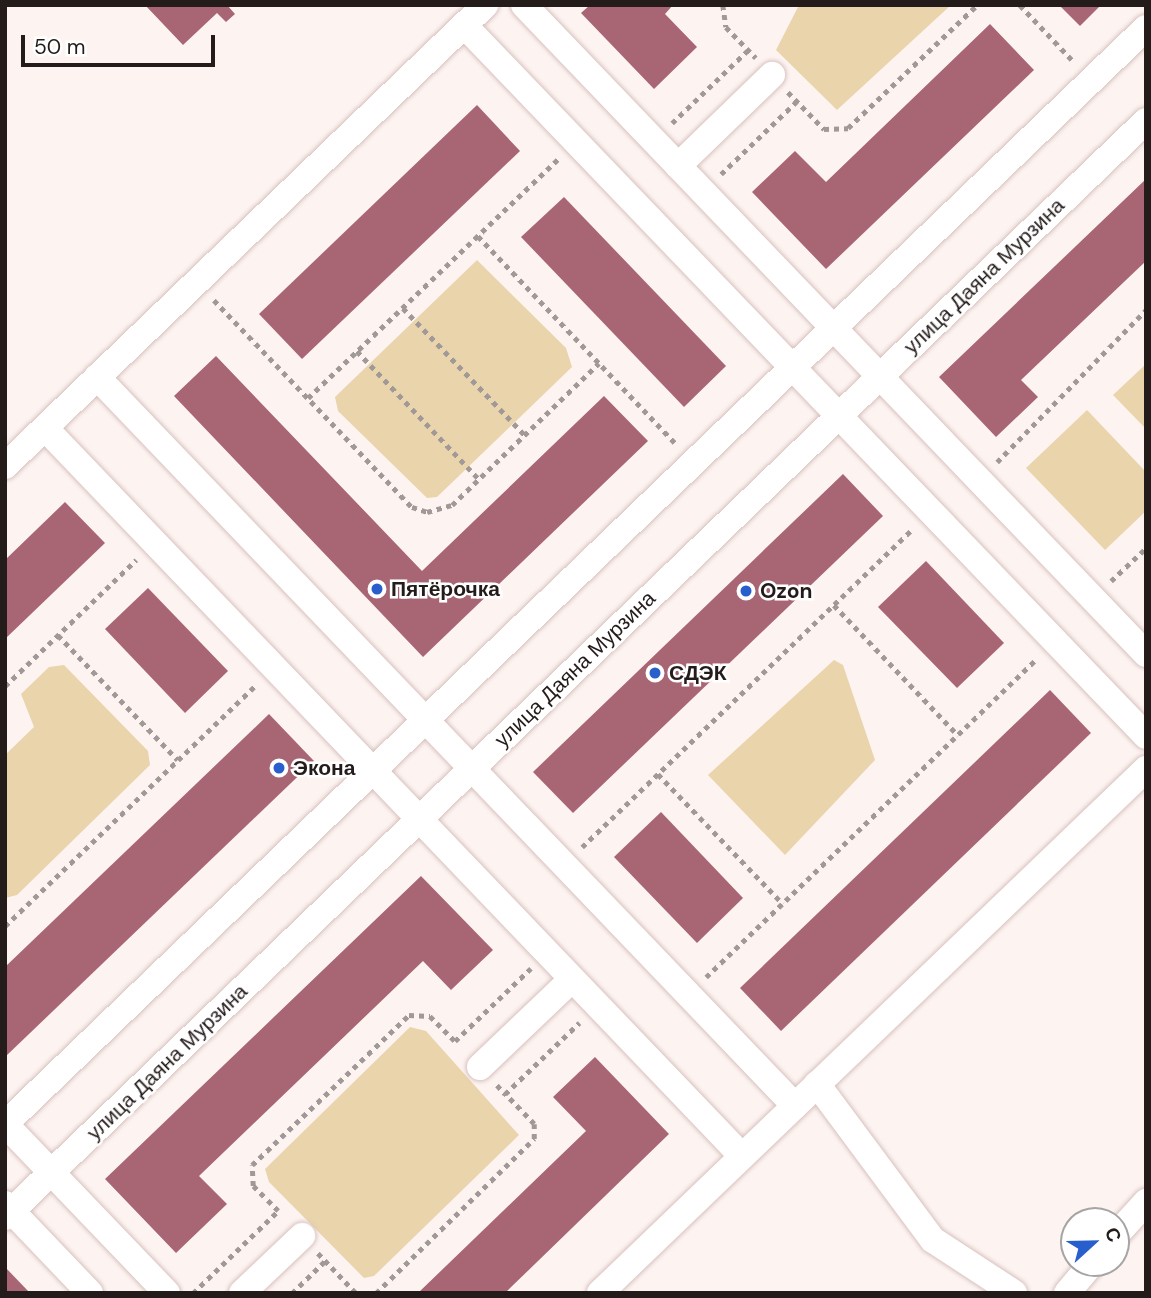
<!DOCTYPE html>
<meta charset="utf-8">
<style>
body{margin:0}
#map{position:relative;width:1151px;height:1298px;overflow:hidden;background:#fdf4f2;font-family:"DM Sans",sans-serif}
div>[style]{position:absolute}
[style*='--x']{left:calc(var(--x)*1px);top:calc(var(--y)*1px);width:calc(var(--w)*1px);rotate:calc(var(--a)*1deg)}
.green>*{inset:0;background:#e9d4ac}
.building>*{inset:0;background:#a86675}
.path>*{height:4.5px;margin-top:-2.25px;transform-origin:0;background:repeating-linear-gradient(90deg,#a19997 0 5px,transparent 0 10px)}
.roads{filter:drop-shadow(0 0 2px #d8c1bd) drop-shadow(0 0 2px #d8c1bd)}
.minor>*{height:26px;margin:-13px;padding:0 13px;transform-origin:13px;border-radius:13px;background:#fff}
.dots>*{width:19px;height:19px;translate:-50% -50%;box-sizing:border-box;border:4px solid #fff;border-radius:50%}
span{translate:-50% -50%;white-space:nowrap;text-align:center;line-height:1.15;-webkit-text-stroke:5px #fff;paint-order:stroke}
.street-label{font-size:21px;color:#241c1b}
.poi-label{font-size:21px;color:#241c1b;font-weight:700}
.left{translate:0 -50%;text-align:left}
.frame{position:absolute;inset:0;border:7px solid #241c1b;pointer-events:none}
.north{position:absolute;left:1060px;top:1207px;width:70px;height:70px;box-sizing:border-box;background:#fff;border:2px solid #a7a4a4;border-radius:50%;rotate:68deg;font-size:19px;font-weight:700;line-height:28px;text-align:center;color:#241c1b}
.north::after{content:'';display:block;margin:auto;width:24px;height:32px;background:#285fcc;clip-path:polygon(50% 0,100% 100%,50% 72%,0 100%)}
.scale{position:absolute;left:21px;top:35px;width:194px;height:32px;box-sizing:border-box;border:4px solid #241c1b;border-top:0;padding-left:9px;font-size:21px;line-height:24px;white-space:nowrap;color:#241c1b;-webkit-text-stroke:5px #fff;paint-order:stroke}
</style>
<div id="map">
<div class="green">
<i style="clip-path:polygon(799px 5px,951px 5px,837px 110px,776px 50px)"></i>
<i style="clip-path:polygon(477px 260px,566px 348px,572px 367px,437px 497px,427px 498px,338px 411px,335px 397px)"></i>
<i style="clip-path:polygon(1146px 364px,1146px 429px,1113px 395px)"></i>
<i style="clip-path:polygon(1087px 410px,1146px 472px,1146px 511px,1105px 550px,1026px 468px)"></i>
<i style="clip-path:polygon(834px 660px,843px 665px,875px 760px,785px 855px,708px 775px)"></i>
<i style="clip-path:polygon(64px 665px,148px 751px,150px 765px,17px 895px,5px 898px,5px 755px,34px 727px,21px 694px,49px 667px)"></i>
<i style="clip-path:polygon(410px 1027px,426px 1031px,519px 1135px,374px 1276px,364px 1278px,269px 1182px,265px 1169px)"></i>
</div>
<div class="building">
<i style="clip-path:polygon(145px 5px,227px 5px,235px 14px,226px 22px,217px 13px,183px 45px)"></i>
<i style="clip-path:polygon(590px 5px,673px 5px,665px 14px,697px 47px,654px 89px,581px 13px)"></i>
<i style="clip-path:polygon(1059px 5px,1101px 5px,1080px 26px)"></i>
<i style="clip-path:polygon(990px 24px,1034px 70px,826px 269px,752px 192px,795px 151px,826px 182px)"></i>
<i style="clip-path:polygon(477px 105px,520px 151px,302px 359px,259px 314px)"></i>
<i style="clip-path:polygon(1146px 179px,1146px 261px,1021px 380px,1038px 397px,996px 437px,939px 377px)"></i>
<i style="clip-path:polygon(564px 197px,726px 366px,684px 407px,521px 237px)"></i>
<i style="clip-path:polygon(216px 356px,422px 571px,604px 396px,648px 441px,423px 657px,174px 396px)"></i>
<i style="clip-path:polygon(843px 474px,883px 516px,573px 813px,533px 772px)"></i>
<i style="clip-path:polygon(65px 502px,105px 543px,5px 639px,5px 560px)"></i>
<i style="clip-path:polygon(926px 561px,1004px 643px,957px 688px,878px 607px)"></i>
<i style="clip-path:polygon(148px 588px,228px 671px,185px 713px,105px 629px)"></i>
<i style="clip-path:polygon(1050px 690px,1091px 733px,781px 1031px,740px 988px)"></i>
<i style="clip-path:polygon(269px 714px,314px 761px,5px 1057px,5px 967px)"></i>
<i style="clip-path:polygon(661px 812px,743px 898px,697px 943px,614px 857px)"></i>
<i style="clip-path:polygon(421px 876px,493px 950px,451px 990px,423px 961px,199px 1176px,227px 1204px,176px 1253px,105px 1179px)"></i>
<i style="clip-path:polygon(595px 1057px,669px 1134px,505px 1293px,418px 1293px,586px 1131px,553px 1097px)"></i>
<i style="clip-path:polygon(5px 1267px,30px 1293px,5px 1293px)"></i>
</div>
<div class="path">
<i style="--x:723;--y:5;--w:22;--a:82"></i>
<i style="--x:726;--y:27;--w:43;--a:45.9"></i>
<i style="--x:1020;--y:5;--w:79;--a:46.5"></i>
<i style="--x:788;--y:92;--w:52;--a:45.8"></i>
<i style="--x:824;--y:129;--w:24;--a:-2"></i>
<i style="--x:848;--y:128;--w:178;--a:-43.6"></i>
<i style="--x:672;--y:123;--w:105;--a:-43.8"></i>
<i style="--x:721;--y:174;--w:105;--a:-43.8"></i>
<i style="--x:478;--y:236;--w:287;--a:46.4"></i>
<i style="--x:214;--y:300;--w:286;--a:46.3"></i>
<i style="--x:412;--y:507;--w:16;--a:18"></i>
<i style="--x:427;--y:512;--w:26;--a:-16"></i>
<i style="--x:452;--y:505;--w:204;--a:-44"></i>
<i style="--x:403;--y:308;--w:176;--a:46.2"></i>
<i style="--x:357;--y:351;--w:177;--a:46.4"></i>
<i style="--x:308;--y:398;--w:346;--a:-43.7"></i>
<i style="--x:997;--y:462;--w:213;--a:-45.6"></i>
<i style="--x:1111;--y:581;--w:48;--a:-43.3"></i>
<i style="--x:834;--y:605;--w:180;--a:46.4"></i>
<i style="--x:58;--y:635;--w:173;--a:46.2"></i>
<i style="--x:178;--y:760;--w:108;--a:-43.9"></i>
<i style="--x:5;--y:686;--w:182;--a:-43.9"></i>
<i style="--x:658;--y:774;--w:180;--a:46.1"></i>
<i style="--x:582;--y:847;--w:460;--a:-43.9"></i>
<i style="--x:5;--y:926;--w:240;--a:-43.8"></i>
<i style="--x:706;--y:977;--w:460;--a:-43.9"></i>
<i style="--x:497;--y:1085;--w:12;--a:48"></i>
<i style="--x:505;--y:1094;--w:103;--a:-43.8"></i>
<i style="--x:318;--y:1253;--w:55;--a:46.5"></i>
<i style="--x:193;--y:1293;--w:118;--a:-44"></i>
<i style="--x:278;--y:1211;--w:35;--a:-135"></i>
<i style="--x:253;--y:1186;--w:21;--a:-93"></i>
<i style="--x:252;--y:1165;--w:217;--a:-43.7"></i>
<i style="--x:409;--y:1015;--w:21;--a:3"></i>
<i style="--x:430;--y:1016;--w:35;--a:45"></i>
<i style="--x:455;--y:1041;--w:105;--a:-43.8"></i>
<i style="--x:292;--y:1293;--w:46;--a:-44.1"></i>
<i style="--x:376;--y:1293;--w:221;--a:-44.3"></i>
<i style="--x:534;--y:1139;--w:15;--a:-90"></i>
<i style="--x:534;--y:1124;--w:42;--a:-134"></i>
</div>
<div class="roads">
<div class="minor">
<i style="--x:524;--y:5;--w:899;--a:46.22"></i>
<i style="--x:464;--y:25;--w:985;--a:46.19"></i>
<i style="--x:678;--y:166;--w:131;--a:-44.1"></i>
<i style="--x:97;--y:377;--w:1009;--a:46.24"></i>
<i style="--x:45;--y:428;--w:1008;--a:46.25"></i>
<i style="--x:5;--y:466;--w:666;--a:-43.84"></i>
<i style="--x:480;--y:1067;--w:127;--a:-43.7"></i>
<i style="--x:817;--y:1084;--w:194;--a:53.4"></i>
<i style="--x:933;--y:1240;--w:97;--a:33.2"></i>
<i style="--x:5;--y:1124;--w:1582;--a:-43.85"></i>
<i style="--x:5;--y:1124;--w:234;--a:46.2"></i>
<i style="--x:5;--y:1204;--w:123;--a:46.3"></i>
<i style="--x:5;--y:1217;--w:1582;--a:-43.85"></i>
<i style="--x:1116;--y:1235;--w:45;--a:-47.7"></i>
<i style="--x:242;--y:1293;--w:83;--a:-43.5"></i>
<i style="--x:600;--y:1293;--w:757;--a:-43.82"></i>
<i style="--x:1067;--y:1293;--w:39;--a:-50"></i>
</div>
</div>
<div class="dots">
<i style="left:377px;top:589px;background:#285fcc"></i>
<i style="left:746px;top:591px;background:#285fcc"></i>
<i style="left:655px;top:673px;background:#285fcc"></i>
<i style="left:279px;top:768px;background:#285fcc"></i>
</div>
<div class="street-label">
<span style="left:984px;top:276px;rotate:-44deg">улица Даяна Мурзина</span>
<span style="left:575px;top:669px;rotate:-44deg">улица Даяна Мурзина</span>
<span style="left:167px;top:1062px;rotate:-44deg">улица Даяна Мурзина</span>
</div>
<div class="poi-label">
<span class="left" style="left:391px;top:589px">Пятёрочка</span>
<span class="left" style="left:760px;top:591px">Ozon</span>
<span class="left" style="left:669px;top:673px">СДЭК</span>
<span class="left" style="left:293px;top:768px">Экона</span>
</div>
<div class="frame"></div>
<div class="north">С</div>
<div class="scale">50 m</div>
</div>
